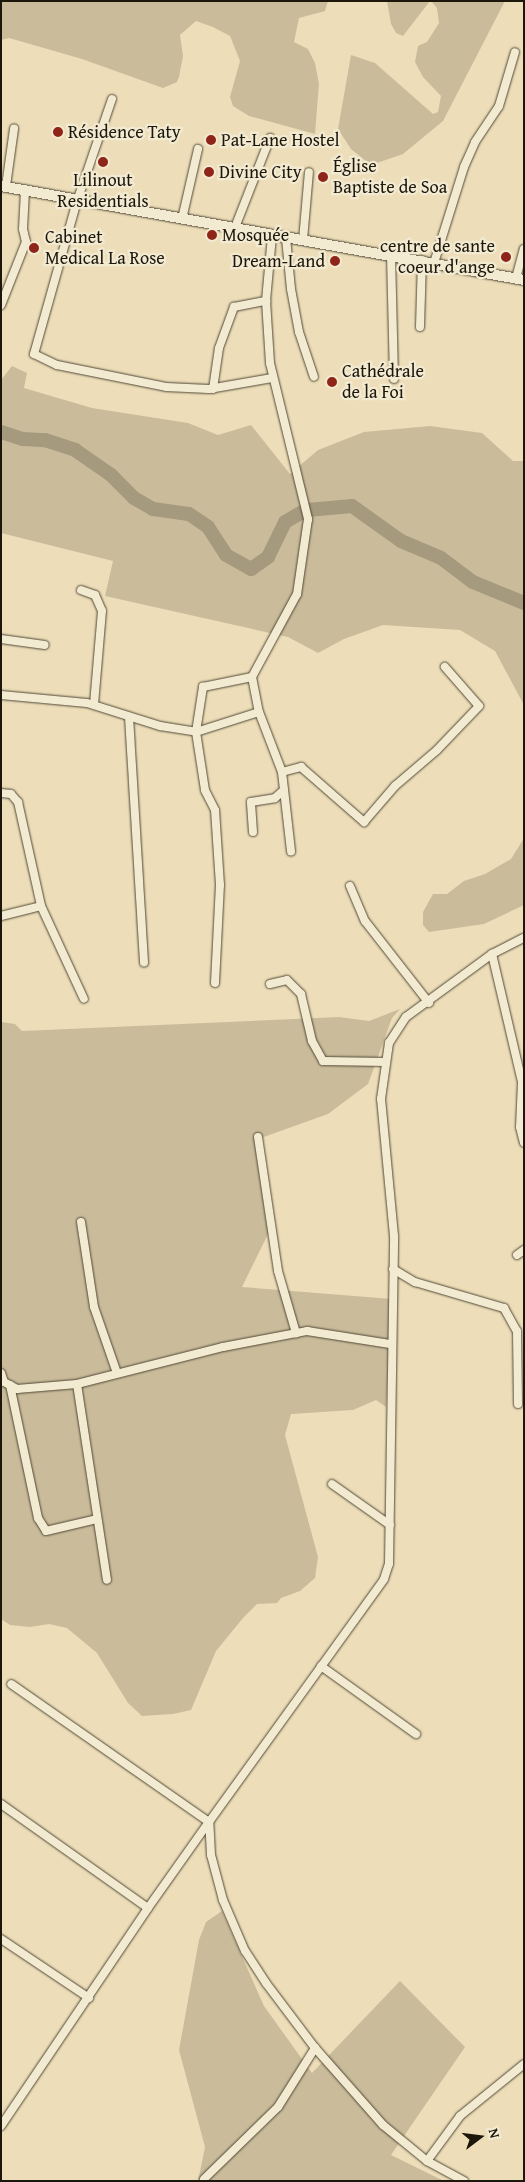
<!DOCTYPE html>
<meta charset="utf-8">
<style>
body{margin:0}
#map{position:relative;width:525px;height:2182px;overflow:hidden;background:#eddeb9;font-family:"Gentium Book Plus",serif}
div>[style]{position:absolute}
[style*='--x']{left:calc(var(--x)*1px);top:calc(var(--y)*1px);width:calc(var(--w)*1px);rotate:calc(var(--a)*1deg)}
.green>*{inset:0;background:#cabc9b}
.river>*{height:14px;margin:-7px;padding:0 7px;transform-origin:7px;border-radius:7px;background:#a69a7e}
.roads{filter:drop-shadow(0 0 1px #514836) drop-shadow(0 0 1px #514836)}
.street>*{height:8px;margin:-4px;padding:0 4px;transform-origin:4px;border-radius:4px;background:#f3ead2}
.secondary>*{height:10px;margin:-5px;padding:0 5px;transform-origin:5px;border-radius:5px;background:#f3ead2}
.dots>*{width:14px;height:14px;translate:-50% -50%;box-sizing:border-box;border:2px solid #f3ead2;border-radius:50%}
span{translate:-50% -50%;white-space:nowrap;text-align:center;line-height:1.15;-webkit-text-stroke:4.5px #f3ead2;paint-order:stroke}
.poi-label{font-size:18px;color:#1d160b}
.left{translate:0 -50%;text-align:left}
.right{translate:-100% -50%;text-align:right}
.frame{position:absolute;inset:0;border:2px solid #1d160b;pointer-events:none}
.north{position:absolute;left:455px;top:2112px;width:50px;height:50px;-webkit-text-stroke:4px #f3ead2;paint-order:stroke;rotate:75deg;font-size:14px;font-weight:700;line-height:20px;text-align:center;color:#1d160b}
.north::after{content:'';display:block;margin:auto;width:18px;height:22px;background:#1d160b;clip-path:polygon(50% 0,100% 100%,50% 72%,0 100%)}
</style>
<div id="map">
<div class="green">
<i style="clip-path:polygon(1px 1px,328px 1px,325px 11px,299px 18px,294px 42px,308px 49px,315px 63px,319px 84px,315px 134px,249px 116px,233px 106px,230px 97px,240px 61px,230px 36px,213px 27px,196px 21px,180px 35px,183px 56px,179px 77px,177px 82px,163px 88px,82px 59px,9px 38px,1px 40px)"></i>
<i style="clip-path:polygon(387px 1px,430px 1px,403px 36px,396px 33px,391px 24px)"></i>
<i style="clip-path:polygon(431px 1px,505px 1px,443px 121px,403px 154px,377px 163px,367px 162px,351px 149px,338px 129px,351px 55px,375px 63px,433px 114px,438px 112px,441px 96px,423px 77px,415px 62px,418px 46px,427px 42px,439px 23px,437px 8px)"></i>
<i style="clip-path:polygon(12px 366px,27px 373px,24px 388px,92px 408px,188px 423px,218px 435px,251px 425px,290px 474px,318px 450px,364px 432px,430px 426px,482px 433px,513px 461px,524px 461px,524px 705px,495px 651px,460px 630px,383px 625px,344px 639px,318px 653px,288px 637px,105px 596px,113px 561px,1px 533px,1px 380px)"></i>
<i style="clip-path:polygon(524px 838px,524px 905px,484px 924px,429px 932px,423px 925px,423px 912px,433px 894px,447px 894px,464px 881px,485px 874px,511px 859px)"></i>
<i style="clip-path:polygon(400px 1009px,392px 1018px,368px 1084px,328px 1114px,258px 1139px,272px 1226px,242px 1287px,392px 1299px,386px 1407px,376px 1400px,353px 1410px,291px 1414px,285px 1435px,318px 1557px,315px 1578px,300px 1591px,281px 1598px,277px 1603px,257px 1604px,243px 1618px,216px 1651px,191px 1710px,173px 1714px,142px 1716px,128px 1703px,97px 1653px,67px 1628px,49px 1624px,30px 1627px,10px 1625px,1px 1619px,1px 1022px,15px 1024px,22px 1031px,339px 1017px,369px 1021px)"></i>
<i style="clip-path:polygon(222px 1911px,264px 2006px,312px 2073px,400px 1981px,465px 2047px,391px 2155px,444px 2181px,198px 2181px,205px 2147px,179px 2050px,199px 1940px,206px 1922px)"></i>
</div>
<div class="river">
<i style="--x:1;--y:432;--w:23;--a:18"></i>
<i style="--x:23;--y:439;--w:22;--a:3"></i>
<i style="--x:45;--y:440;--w:32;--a:18"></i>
<i style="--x:75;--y:450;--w:44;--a:34.8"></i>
<i style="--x:111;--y:475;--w:33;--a:45"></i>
<i style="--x:134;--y:498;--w:22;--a:30"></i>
<i style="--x:153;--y:509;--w:36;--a:8"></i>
<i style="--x:189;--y:514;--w:23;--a:34"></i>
<i style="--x:208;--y:527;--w:33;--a:57"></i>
<i style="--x:226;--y:555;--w:29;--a:29"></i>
<i style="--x:251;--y:569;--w:21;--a:-35"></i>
<i style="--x:268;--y:557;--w:39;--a:-64"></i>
<i style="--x:285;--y:522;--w:22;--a:-30"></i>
<i style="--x:308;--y:510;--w:44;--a:-5.2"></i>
<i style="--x:352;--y:506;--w:60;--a:35.5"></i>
<i style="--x:401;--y:541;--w:43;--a:23"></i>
<i style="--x:441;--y:558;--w:40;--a:37"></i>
<i style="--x:473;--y:582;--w:55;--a:22.4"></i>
</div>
<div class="roads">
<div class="street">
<i style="--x:112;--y:99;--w:108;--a:108.9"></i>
<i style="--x:77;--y:201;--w:159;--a:105.7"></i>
<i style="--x:34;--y:354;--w:25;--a:26"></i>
<i style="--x:57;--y:365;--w:111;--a:11.4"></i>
<i style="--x:166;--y:387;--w:43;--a:2.7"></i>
<i style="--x:209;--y:389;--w:64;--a:-9.9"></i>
<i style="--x:6;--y:186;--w:58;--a:-82"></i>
<i style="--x:182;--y:219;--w:72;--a:-77.1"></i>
<i style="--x:234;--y:230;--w:99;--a:-68.6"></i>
<i style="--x:272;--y:236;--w:65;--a:95.3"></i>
<i style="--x:266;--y:301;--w:62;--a:86.3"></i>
<i style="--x:270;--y:363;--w:161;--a:76.3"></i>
<i style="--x:308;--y:519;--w:76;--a:98.3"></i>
<i style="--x:297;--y:594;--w:94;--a:118.5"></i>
<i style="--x:252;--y:677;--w:36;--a:79"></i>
<i style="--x:259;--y:712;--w:64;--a:69"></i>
<i style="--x:282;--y:772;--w:80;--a:83.5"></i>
<i style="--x:286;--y:238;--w:51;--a:84.4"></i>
<i style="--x:291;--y:289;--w:44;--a:79.5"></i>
<i style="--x:299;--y:332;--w:47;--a:71.6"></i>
<i style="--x:303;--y:240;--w:68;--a:-85"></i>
<i style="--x:391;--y:255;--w:124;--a:88.6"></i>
<i style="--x:434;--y:263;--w:101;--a:-72.6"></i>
<i style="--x:464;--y:167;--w:27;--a:-66"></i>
<i style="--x:475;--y:142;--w:43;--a:-56.3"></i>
<i style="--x:499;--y:106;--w:56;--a:-73.5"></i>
<i style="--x:516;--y:278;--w:30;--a:-75"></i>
<i style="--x:1;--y:305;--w:68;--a:-68.4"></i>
<i style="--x:26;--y:242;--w:13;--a:-103"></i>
<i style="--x:23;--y:229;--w:37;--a:-87"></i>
<i style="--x:420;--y:327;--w:67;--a:-88.3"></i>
<i style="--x:213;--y:389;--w:41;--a:-81.7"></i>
<i style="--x:219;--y:348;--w:44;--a:-69.9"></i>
<i style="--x:234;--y:307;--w:33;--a:-11"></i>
<i style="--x:81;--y:590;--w:15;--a:20"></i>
<i style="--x:95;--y:595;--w:17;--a:66"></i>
<i style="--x:102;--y:611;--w:94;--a:94.9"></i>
<i style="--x:1;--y:639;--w:44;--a:7.8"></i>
<i style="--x:1;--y:695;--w:86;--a:5.3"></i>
<i style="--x:87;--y:703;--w:77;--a:17.5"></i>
<i style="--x:160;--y:726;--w:36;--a:9"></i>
<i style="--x:196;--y:732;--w:66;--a:-17.6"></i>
<i style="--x:129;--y:717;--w:246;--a:86.5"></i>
<i style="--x:282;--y:772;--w:20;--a:-15"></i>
<i style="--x:301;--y:767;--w:84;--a:41.1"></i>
<i style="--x:364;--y:822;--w:48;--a:-49.3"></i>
<i style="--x:395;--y:786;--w:55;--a:-40.6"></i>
<i style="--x:437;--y:750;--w:61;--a:-46.3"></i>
<i style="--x:479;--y:706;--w:52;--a:-131.1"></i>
<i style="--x:1;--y:793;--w:10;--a:6"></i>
<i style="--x:11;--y:794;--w:11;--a:49"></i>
<i style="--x:18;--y:802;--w:107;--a:77.5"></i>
<i style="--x:41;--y:906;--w:102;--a:65.2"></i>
<i style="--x:253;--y:832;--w:30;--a:-94"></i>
<i style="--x:251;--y:802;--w:24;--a:-9"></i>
<i style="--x:275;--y:798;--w:12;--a:-42"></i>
<i style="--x:350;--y:886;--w:38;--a:67"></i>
<i style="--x:365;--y:921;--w:104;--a:52"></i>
<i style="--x:1;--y:916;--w:41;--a:-14"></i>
<i style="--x:492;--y:954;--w:131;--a:76.8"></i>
<i style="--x:522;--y:1082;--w:45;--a:92.5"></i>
<i style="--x:520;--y:1127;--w:16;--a:76"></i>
<i style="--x:215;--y:983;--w:98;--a:-87.1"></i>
<i style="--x:220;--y:885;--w:75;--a:-93.8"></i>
<i style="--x:215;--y:810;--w:22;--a:-117"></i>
<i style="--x:205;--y:790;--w:59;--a:-98.8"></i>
<i style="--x:196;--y:732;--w:46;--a:-81.2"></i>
<i style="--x:203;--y:687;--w:50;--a:-11.5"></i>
<i style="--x:270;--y:984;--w:17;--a:-13"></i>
<i style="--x:287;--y:980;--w:20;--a:45"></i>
<i style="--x:301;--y:994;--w:48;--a:76.8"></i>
<i style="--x:312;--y:1041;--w:23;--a:61"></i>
<i style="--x:323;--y:1061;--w:63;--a:0.9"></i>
<i style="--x:258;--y:1137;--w:135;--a:81.5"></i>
<i style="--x:278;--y:1271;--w:65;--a:73.8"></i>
<i style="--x:81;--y:1222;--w:86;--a:81.3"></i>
<i style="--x:94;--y:1307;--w:70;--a:70.8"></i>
<i style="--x:517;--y:1255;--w:9;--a:-36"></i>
<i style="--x:393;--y:1269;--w:26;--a:31"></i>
<i style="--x:415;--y:1282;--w:93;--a:16.3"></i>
<i style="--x:504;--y:1308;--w:26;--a:61"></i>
<i style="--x:517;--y:1331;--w:73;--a:89.2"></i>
<i style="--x:1;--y:1373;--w:9;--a:72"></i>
<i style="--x:4;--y:1382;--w:15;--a:28"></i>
<i style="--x:17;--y:1389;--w:60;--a:-4.8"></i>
<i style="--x:77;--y:1384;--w:151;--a:-14.2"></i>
<i style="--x:223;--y:1347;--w:86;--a:-10.8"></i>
<i style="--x:307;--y:1331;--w:84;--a:8.9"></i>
<i style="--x:77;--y:1384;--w:198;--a:81.3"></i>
<i style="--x:10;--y:1385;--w:136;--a:78.1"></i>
<i style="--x:38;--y:1518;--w:15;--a:58"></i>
<i style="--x:46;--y:1531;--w:52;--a:-13.2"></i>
<i style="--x:332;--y:1484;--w:71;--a:35.3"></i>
<i style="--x:321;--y:1666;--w:117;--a:35.6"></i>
<i style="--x:1;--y:1804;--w:180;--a:35.3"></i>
<i style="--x:148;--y:1908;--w:105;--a:-54.7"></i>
<i style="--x:209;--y:1822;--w:241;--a:-145.1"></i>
<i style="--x:1;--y:1939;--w:106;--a:33.8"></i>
<i style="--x:1;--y:2126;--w:263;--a:-56"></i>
<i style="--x:427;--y:2161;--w:56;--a:-53.7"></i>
<i style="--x:460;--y:2116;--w:82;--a:-39.1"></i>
<i style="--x:204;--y:2179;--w:103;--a:-44.2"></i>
<i style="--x:278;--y:2107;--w:70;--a:-57.9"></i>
<i style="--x:464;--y:2181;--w:42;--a:-151.6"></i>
<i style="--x:427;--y:2161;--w:57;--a:-140.7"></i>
<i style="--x:383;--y:2125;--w:103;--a:-131.4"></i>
<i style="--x:315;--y:2048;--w:81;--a:-127"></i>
<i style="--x:266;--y:1983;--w:38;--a:-123"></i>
<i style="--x:245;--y:1951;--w:56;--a:-113.3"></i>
<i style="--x:223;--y:1900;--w:47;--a:-104.9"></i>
<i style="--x:211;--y:1855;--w:33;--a:-93"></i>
<i style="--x:209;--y:1822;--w:299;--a:-54.2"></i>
<i style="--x:384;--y:1579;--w:16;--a:-72"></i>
<i style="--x:389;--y:1564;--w:328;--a:-89.1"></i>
<i style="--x:394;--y:1236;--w:138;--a:-95.4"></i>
<i style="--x:381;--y:1099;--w:57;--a:-81.9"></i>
<i style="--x:389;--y:1043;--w:31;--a:-57"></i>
<i style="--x:406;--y:1017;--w:107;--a:-36.2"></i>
<i style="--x:492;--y:954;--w:36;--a:-27"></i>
</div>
<div class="secondary">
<i style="--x:1;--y:186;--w:531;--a:10.19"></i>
</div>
</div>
<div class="dots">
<i style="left:58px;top:132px;background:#8f2418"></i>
<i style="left:211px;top:140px;background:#8f2418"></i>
<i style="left:103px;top:162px;background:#8f2418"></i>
<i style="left:209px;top:172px;background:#8f2418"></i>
<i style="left:323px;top:177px;background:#8f2418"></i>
<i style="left:212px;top:235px;background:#8f2418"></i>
<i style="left:34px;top:248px;background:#8f2418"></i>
<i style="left:506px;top:257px;background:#8f2418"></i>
<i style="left:335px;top:261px;background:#8f2418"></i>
<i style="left:332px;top:382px;background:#8f2418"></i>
</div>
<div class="poi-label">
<span class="left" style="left:68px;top:132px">Résidence Taty</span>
<span class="left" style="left:221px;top:140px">Pat-Lane Hostel</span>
<span class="left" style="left:333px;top:177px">Église<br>Baptiste de Soa</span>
<span class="left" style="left:219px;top:172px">Divine City</span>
<span style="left:103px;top:191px">Lilinout<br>Residentials</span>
<span class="left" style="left:222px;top:235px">Mosquée</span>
<span class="left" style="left:45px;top:248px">Cabinet<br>Medical La Rose</span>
<span class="right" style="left:495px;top:257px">centre de sante<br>coeur d'ange</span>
<span class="right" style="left:325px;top:261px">Dream-Land</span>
<span class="left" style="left:342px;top:382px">Cathédrale<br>de la Foi</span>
</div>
<div class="frame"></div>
<div class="north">N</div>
</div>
